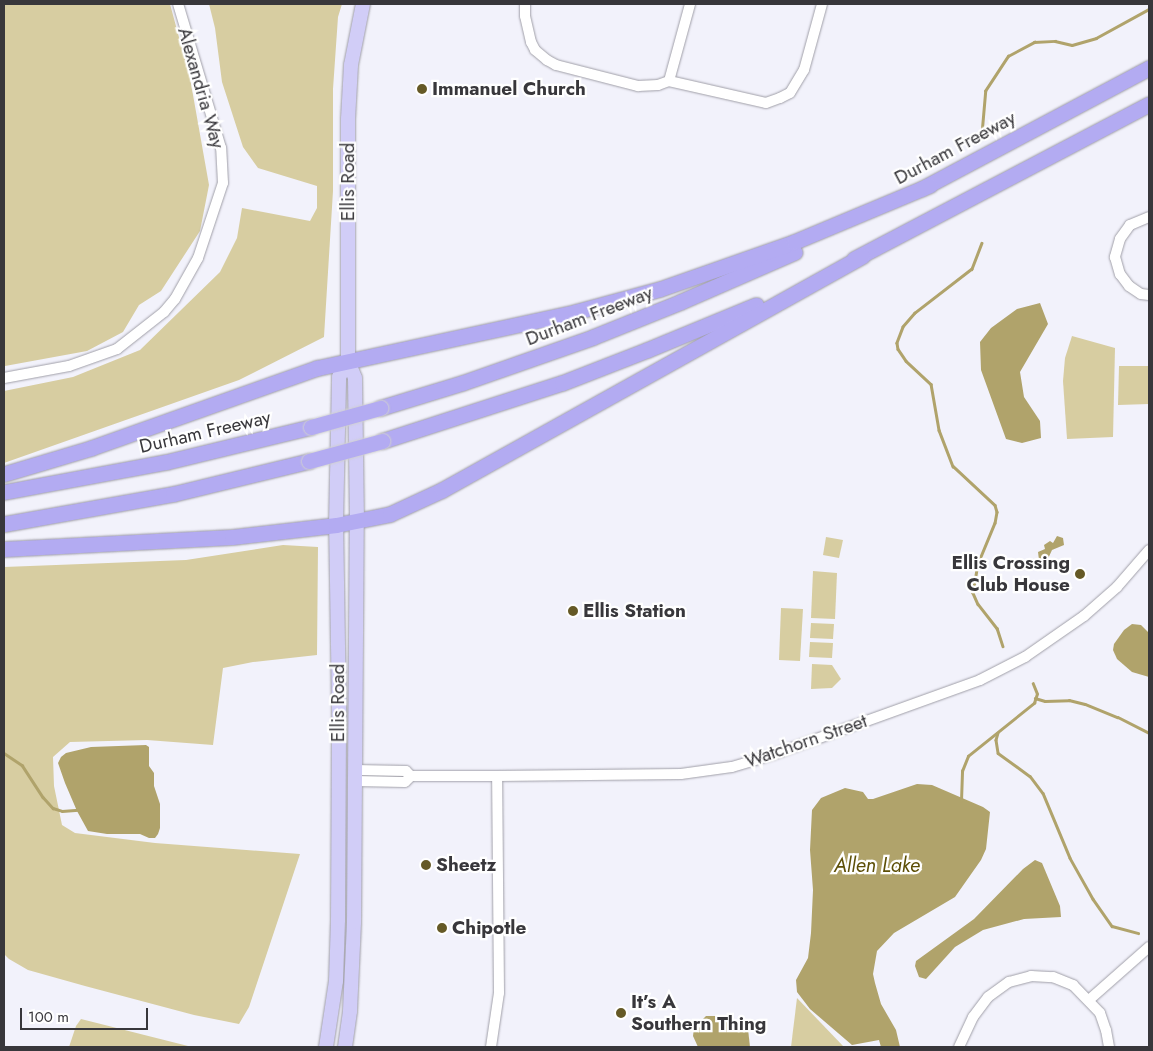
<!DOCTYPE html>
<meta charset="utf-8">
<style>
body{margin:0}
#map{position:relative;width:1153px;height:1051px;overflow:hidden;background:#f2f2fb;font-family:Jost,sans-serif}
div>[style]{position:absolute}
[style*='--x']{left:calc(var(--x)*1px);top:calc(var(--y)*1px);width:calc(var(--w)*1px);rotate:calc(var(--a)*1deg)}
.green>*{inset:0;background:#d7cda1}
.water>*{inset:0;background:#b0a36b}
.stream>*{height:2.5px;margin:-1.25px;padding:0 1.25px;transform-origin:1.25px;border-radius:1.25px;background:#b0a36b}
.roads{filter:drop-shadow(0 0 1px #a09fa8) drop-shadow(0 0 1px #a09fa8)}
.minor>*{height:10px;margin:-5px;padding:0 5px;transform-origin:5px;border-radius:5px;background:#fff}
.major>*{height:14px;margin:-7px;padding:0 7px;transform-origin:7px;border-radius:7px;background:#d1cdf7}
.highway>*{height:15px;margin:-7.5px;padding:0 7.5px;transform-origin:7.5px;border-radius:7.5px;background:#b3abf2}
.bridges{filter:drop-shadow(0 0 1px #cfcfd0) drop-shadow(0 0 1px #cfcfd0)}
.highway-bridge>*{height:15px;margin:-7.5px;padding:0 7.5px;transform-origin:7.5px;border-radius:7.5px;background:#b3abf2}
.dots>*{width:14px;height:14px;translate:-50% -50%;box-sizing:border-box;border:2px solid #fff;border-radius:50%}
span{translate:-50% -50%;white-space:nowrap;text-align:center;line-height:1.15;-webkit-text-stroke:4.5px #fff;paint-order:stroke}
.street-label{font-size:19px;color:#38373b}
.poi-label{font-size:19px;color:#38373b;font-weight:700}
.left{translate:0 -50%;text-align:left}
.right{translate:-100% -50%;text-align:right}
.water-label{font-size:20px;color:#5d4f07;font-style:italic}
.frame{position:absolute;inset:0;border:5px solid #38373b;pointer-events:none}
.scale{position:absolute;left:20px;top:1008px;width:128px;height:22px;box-sizing:border-box;border:2px solid #38373b;border-top:0;padding-left:6px;font-size:15px;line-height:18px;white-space:nowrap;color:#38373b;-webkit-text-stroke:4px #fff;paint-order:stroke}
</style>
<div id="map">
<div class="green">
<i style="clip-path:polygon(4px 4px,170px 4px,190px 78px,209px 185px,200px 231px,161px 291px,139px 305px,123px 332px,87px 351px,5px 366px)"></i>
<i style="clip-path:polygon(209px 4px,342px 4px,338px 17px,333px 89px,333px 191px,324px 337px,239px 380px,4px 463px,4px 391px,73px 377px,140px 350px,220px 272px,237px 238px,242px 208px,310px 221px,317px 208px,317px 186px,258px 168px,243px 147px,222px 82px,215px 28px)"></i>
<i style="clip-path:polygon(1072px 336px,1115px 348px,1113px 437px,1067px 439px,1063px 381px,1065px 358px)"></i>
<i style="clip-path:polygon(1119px 366px,1149px 366px,1149px 404px,1118px 405px)"></i>
<i style="clip-path:polygon(826px 537px,843px 540px,839px 558px,823px 555px)"></i>
<i style="clip-path:polygon(283px 545px,318px 547px,317px 655px,253px 662px,223px 668px,213px 745px,147px 740px,70px 742px,53px 757px,54px 786px,62px 825px,75px 833px,155px 843px,300px 854px,249px 1007px,239px 1024px,194px 1015px,85px 986px,28px 970px,9px 959px,4px 954px,4px 567px,186px 560px)"></i>
<i style="clip-path:polygon(813px 571px,837px 573px,835px 619px,811px 618px)"></i>
<i style="clip-path:polygon(781px 608px,803px 609px,800px 661px,779px 660px)"></i>
<i style="clip-path:polygon(811px 623px,834px 624px,833px 639px,810px 638px)"></i>
<i style="clip-path:polygon(810px 642px,833px 643px,832px 658px,809px 657px)"></i>
<i style="clip-path:polygon(812px 664px,832px 665px,841px 679px,832px 688px,811px 689px)"></i>
<i style="clip-path:polygon(797px 998px,844px 1047px,791px 1047px)"></i>
<i style="clip-path:polygon(81px 1019px,192px 1047px,69px 1047px,76px 1026px)"></i>
</div>
<div class="water">
<i style="clip-path:polygon(1040px 303px,1048px 324px,1020px 372px,1024px 397px,1040px 421px,1041px 438px,1022px 443px,1006px 439px,981px 370px,980px 342px,991px 328px,1017px 309px)"></i>
<i style="clip-path:polygon(1057px 536px,1063px 538px,1064px 545px,1052px 550px,1047px 561px,1039px 560px,1038px 552px,1045px 549px,1044px 545px,1050px 541px,1053px 543px)"></i>
<i style="clip-path:polygon(1132px 624px,1141px 625px,1149px 633px,1149px 677px,1132px 672px,1117px 659px,1113px 650px,1114px 644px,1124px 630px)"></i>
<i style="clip-path:polygon(146px 745px,149px 747px,149px 766px,154px 773px,154px 786px,160px 804px,160px 828px,158px 834px,155px 838px,149px 838px,140px 834px,107px 834px,88px 831px,77px 811px,65px 783px,58px 763px,61px 757px,66px 753px,91px 747px)"></i>
<i style="clip-path:polygon(917px 784px,932px 785px,983px 807px,990px 812px,986px 849px,981px 860px,955px 897px,894px 933px,877px 951px,873px 974px,875px 983px,881px 1004px,896px 1030px,900px 1047px,881px 1047px,879px 1040px,852px 1045px,810px 1009px,797px 992px,796px 980px,808px 958px,811px 933px,813px 890px,810px 850px,812px 810px,821px 798px,845px 788px,863px 792px,868px 799px,873px 799px)"></i>
<i style="clip-path:polygon(1035px 860px,1042px 863px,1060px 906px,1061px 917px,1024px 919px,983px 930px,955px 947px,926px 979px,919px 977px,915px 966px,916px 961px,974px 919px,1023px 869px)"></i>
<i style="clip-path:polygon(706px 1016px,720px 1016px,741px 1022px,748px 1029px,750px 1047px,698px 1047px,693px 1036px,694px 1028px)"></i>
</div>
<div class="stream">
<i style="--x:982;--y:128;--w:37;--a:-85"></i>
<i style="--x:985;--y:91;--w:42;--a:-56.7"></i>
<i style="--x:1008;--y:56;--w:30;--a:-28"></i>
<i style="--x:1034;--y:42;--w:21;--a:-3"></i>
<i style="--x:1055;--y:41;--w:17;--a:13"></i>
<i style="--x:1072;--y:45;--w:25;--a:-16"></i>
<i style="--x:1096;--y:38;--w:60;--a:-28.7"></i>
<i style="--x:982;--y:243;--w:28;--a:111"></i>
<i style="--x:972;--y:269;--w:72;--a:142.3"></i>
<i style="--x:915;--y:313;--w:18;--a:131"></i>
<i style="--x:903;--y:327;--w:17;--a:111"></i>
<i style="--x:897;--y:343;--w:6;--a:81"></i>
<i style="--x:898;--y:349;--w:14;--a:56"></i>
<i style="--x:906;--y:361;--w:34;--a:43"></i>
<i style="--x:931;--y:384;--w:47;--a:80.1"></i>
<i style="--x:939;--y:430;--w:39;--a:69"></i>
<i style="--x:953;--y:466;--w:57;--a:42.9"></i>
<i style="--x:995;--y:505;--w:7;--a:74"></i>
<i style="--x:997;--y:512;--w:11;--a:100"></i>
<i style="--x:995;--y:523;--w:44;--a:112.5"></i>
<i style="--x:978;--y:564;--w:29;--a:100"></i>
<i style="--x:973;--y:593;--w:12;--a:66"></i>
<i style="--x:978;--y:604;--w:31;--a:52"></i>
<i style="--x:997;--y:628;--w:19;--a:72"></i>
<i style="--x:1035;--y:698;--w:10;--a:17"></i>
<i style="--x:1045;--y:701;--w:24;--a:-2"></i>
<i style="--x:1069;--y:700;--w:16;--a:14"></i>
<i style="--x:1085;--y:704;--w:35;--a:22"></i>
<i style="--x:1118;--y:717;--w:35;--a:27"></i>
<i style="--x:998;--y:733;--w:7;--a:106"></i>
<i style="--x:996;--y:740;--w:13;--a:81"></i>
<i style="--x:998;--y:753;--w:39;--a:36"></i>
<i style="--x:1030;--y:776;--w:21;--a:53"></i>
<i style="--x:1043;--y:793;--w:70;--a:67.4"></i>
<i style="--x:1070;--y:858;--w:47;--a:60.7"></i>
<i style="--x:1093;--y:899;--w:33;--a:55"></i>
<i style="--x:1112;--y:926;--w:27;--a:15"></i>
<i style="--x:4;--y:753;--w:22;--a:34"></i>
<i style="--x:22;--y:765;--w:38;--a:57"></i>
<i style="--x:43;--y:797;--w:15;--a:48"></i>
<i style="--x:53;--y:808;--w:9;--a:18"></i>
<i style="--x:62;--y:811;--w:16;--a:-4"></i>
<i style="--x:961;--y:801;--w:30;--a:-88"></i>
<i style="--x:962;--y:771;--w:16;--a:-68"></i>
<i style="--x:968;--y:756;--w:85;--a:-38.8"></i>
<i style="--x:1034;--y:703;--w:9;--a:-72"></i>
<i style="--x:1037;--y:694;--w:11;--a:-112"></i>
</div>
<div class="roads">
<div class="minor">
<i style="--x:525;--y:4;--w:12;--a:90"></i>
<i style="--x:525;--y:16;--w:27;--a:77"></i>
<i style="--x:531;--y:42;--w:9;--a:63"></i>
<i style="--x:535;--y:50;--w:16;--a:40"></i>
<i style="--x:547;--y:60;--w:10;--a:29"></i>
<i style="--x:556;--y:65;--w:85;--a:14.4"></i>
<i style="--x:638;--y:86;--w:20;--a:-3"></i>
<i style="--x:658;--y:85;--w:12;--a:-20"></i>
<i style="--x:669;--y:81;--w:99;--a:12.8"></i>
<i style="--x:766;--y:103;--w:15;--a:-20"></i>
<i style="--x:780;--y:98;--w:11;--a:-27"></i>
<i style="--x:790;--y:93;--w:27;--a:-59"></i>
<i style="--x:804;--y:70;--w:68;--a:-74.7"></i>
<i style="--x:669;--y:81;--w:80;--a:-74.7"></i>
<i style="--x:1149;--y:217;--w:21;--a:157"></i>
<i style="--x:1130;--y:225;--w:17;--a:126"></i>
<i style="--x:1120;--y:239;--w:19;--a:106"></i>
<i style="--x:1115;--y:257;--w:18;--a:74"></i>
<i style="--x:1120;--y:274;--w:15;--a:53"></i>
<i style="--x:1129;--y:286;--w:14;--a:34"></i>
<i style="--x:1141;--y:294;--w:8;--a:7"></i>
<i style="--x:4;--y:378;--w:66;--a:-10.5"></i>
<i style="--x:69;--y:366;--w:51;--a:-19.5"></i>
<i style="--x:117;--y:349;--w:60;--a:-38.2"></i>
<i style="--x:164;--y:312;--w:17;--a:-50"></i>
<i style="--x:175;--y:299;--w:47;--a:-60.7"></i>
<i style="--x:198;--y:258;--w:79;--a:-71.6"></i>
<i style="--x:223;--y:183;--w:35;--a:-93"></i>
<i style="--x:221;--y:148;--w:150;--a:-106.6"></i>
<i style="--x:355;--y:770;--w:51;--a:1.1"></i>
<i style="--x:406;--y:771;--w:7;--a:45"></i>
<i style="--x:411;--y:776;--w:86;--a:0"></i>
<i style="--x:497;--y:776;--w:184;--a:-0.6"></i>
<i style="--x:681;--y:774;--w:51;--a:-7.8"></i>
<i style="--x:732;--y:767;--w:42;--a:-16.7"></i>
<i style="--x:772;--y:755;--w:221;--a:-19.8"></i>
<i style="--x:980;--y:680;--w:51;--a:-27.1"></i>
<i style="--x:1025;--y:657;--w:72;--a:-34.8"></i>
<i style="--x:1084;--y:616;--w:44;--a:-41.3"></i>
<i style="--x:1117;--y:587;--w:49;--a:-49.1"></i>
<i style="--x:355;--y:781;--w:50;--a:1.1"></i>
<i style="--x:405;--y:782;--w:8;--a:-45"></i>
<i style="--x:1089;--y:1000;--w:80;--a:-41.5"></i>
<i style="--x:491;--y:1047;--w:55;--a:-81.6"></i>
<i style="--x:499;--y:993;--w:217;--a:-90.5"></i>
<i style="--x:959;--y:1047;--w:33;--a:-65"></i>
<i style="--x:973;--y:1017;--w:25;--a:-53"></i>
<i style="--x:988;--y:997;--w:26;--a:-36"></i>
<i style="--x:1009;--y:982;--w:23;--a:-15"></i>
<i style="--x:1031;--y:976;--w:22;--a:3"></i>
<i style="--x:1053;--y:977;--w:22;--a:22"></i>
<i style="--x:1073;--y:985;--w:39;--a:46"></i>
<i style="--x:1100;--y:1013;--w:18;--a:71"></i>
<i style="--x:1106;--y:1030;--w:17;--a:80"></i>
</div>
<div class="major">
<i style="--x:326;--y:1047;--w:67;--a:-81.4"></i>
<i style="--x:336;--y:981;--w:61;--a:-88.1"></i>
<i style="--x:338;--y:920;--w:211;--a:-89.7"></i>
<i style="--x:339;--y:709;--w:184;--a:-90.9"></i>
<i style="--x:336;--y:525;--w:148;--a:-88.8"></i>
<i style="--x:339;--y:377;--w:18;--a:-61"></i>
<i style="--x:345;--y:1047;--w:36;--a:-82"></i>
<i style="--x:350;--y:1011;--w:89;--a:-87.4"></i>
<i style="--x:354;--y:922;--w:400;--a:-89.6"></i>
<i style="--x:357;--y:522;--w:144;--a:-90.8"></i>
<i style="--x:355;--y:378;--w:18;--a:-112"></i>
<i style="--x:348;--y:361;--w:242;--a:-90"></i>
<i style="--x:348;--y:119;--w:54;--a:-86.8"></i>
<i style="--x:351;--y:65;--w:62;--a:-78.9"></i>
</div>
<div class="highway">
<i style="--x:921;--y:189;--w:258;--a:-28"></i>
<i style="--x:854;--y:259;--w:333;--a:-27.7"></i>
<i style="--x:380;--y:408;--w:86;--a:-17"></i>
<i style="--x:462;--y:383;--w:139;--a:-19.3"></i>
<i style="--x:593;--y:337;--w:94;--a:-21.9"></i>
<i style="--x:680;--y:302;--w:125;--a:-23.5"></i>
<i style="--x:382;--y:441;--w:189;--a:-17.9"></i>
<i style="--x:562;--y:383;--w:91;--a:-21.2"></i>
<i style="--x:647;--y:350;--w:118;--a:-22.4"></i>
<i style="--x:4;--y:474;--w:91;--a:-16.6"></i>
<i style="--x:91;--y:448;--w:240;--a:-19.5"></i>
<i style="--x:317;--y:368;--w:264;--a:-12.2"></i>
<i style="--x:575;--y:312;--w:88;--a:-15.1"></i>
<i style="--x:660;--y:289;--w:142;--a:-19.3"></i>
<i style="--x:794;--y:242;--w:147;--a:-22.7"></i>
<i style="--x:4;--y:492;--w:165;--a:-10.5"></i>
<i style="--x:166;--y:462;--w:149;--a:-13.6"></i>
<i style="--x:4;--y:524;--w:172;--a:-10.1"></i>
<i style="--x:173;--y:494;--w:140;--a:-13.6"></i>
<i style="--x:4;--y:549;--w:228;--a:-3"></i>
<i style="--x:232;--y:537;--w:105;--a:-6.6"></i>
<i style="--x:336;--y:525;--w:55;--a:-11.5"></i>
<i style="--x:390;--y:514;--w:57;--a:-24.8"></i>
<i style="--x:442;--y:490;--w:481;--a:-29.1"></i>
</div>
</div>
<div class="bridges">
<div class="highway-bridge">
<i style="--x:311;--y:427;--w:72;--a:-15.4"></i>
<i style="--x:309;--y:461;--w:76;--a:-15.3"></i>
</div>
</div>
<div class="dots">
<i style="left:422px;top:89px;background:#655926"></i>
<i style="left:1080px;top:574px;background:#655926"></i>
<i style="left:573px;top:611px;background:#655926"></i>
<i style="left:426px;top:865px;background:#655926"></i>
<i style="left:442px;top:928px;background:#655926"></i>
<i style="left:621px;top:1013px;background:#655926"></i>
</div>
<div class="street-label">
<span style="left:201px;top:88px;rotate:74deg">Alexandria Way</span>
<span style="left:955px;top:148px;rotate:-28deg">Durham Freeway</span>
<span style="left:348px;top:182px;rotate:-90deg">Ellis Road</span>
<span style="left:589px;top:316px;rotate:-21deg">Durham Freeway</span>
<span style="left:205px;top:432px;rotate:-13deg">Durham Freeway</span>
<span style="left:338px;top:703px;rotate:-90deg">Ellis Road</span>
<span style="left:806px;top:741px;rotate:-19deg">Watchorn Street</span>
</div>
<div class="poi-label">
<span class="left" style="left:432px;top:89px">Immanuel Church</span>
<span class="right" style="left:1070px;top:574px">Ellis Crossing<br>Club House</span>
<span class="left" style="left:583px;top:611px">Ellis Station</span>
<span class="left" style="left:436px;top:865px">Sheetz</span>
<span class="left" style="left:452px;top:928px">Chipotle</span>
<span class="left" style="left:631px;top:1013px">It’s A<br>Southern Thing</span>
</div>
<div class="water-label">
<span style="left:877px;top:865px">Allen Lake</span>
</div>
<div class="frame"></div>
<div class="scale">100 m</div>
</div>
